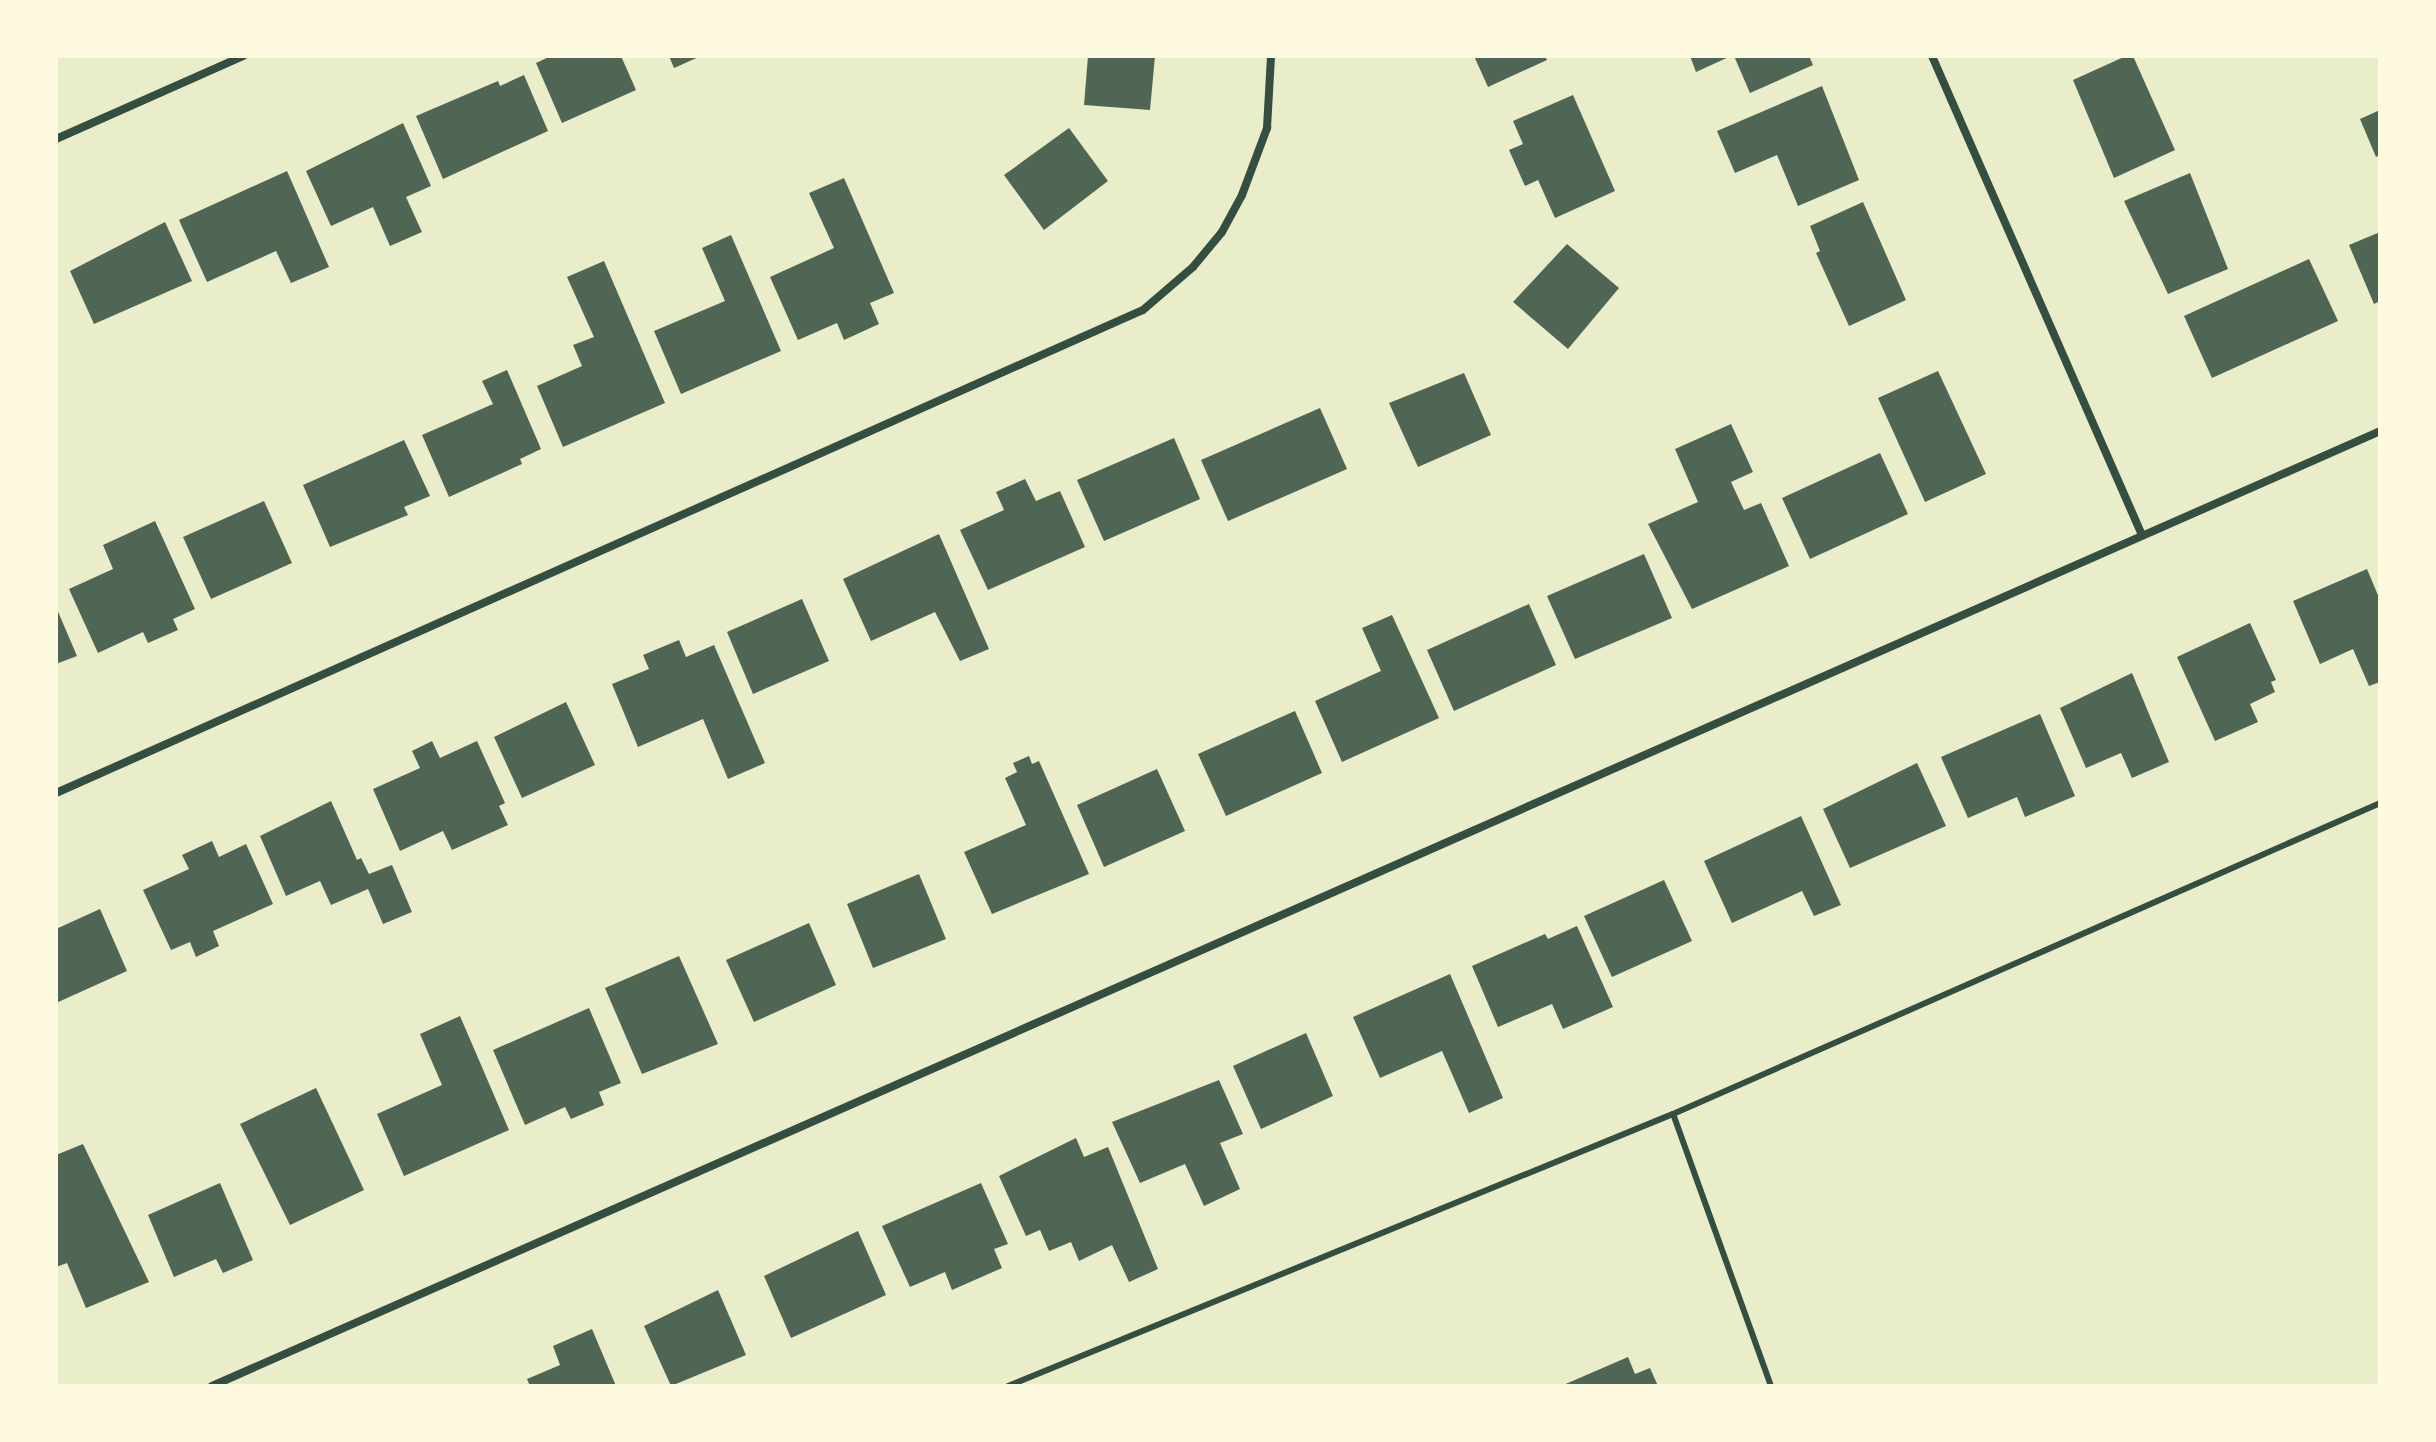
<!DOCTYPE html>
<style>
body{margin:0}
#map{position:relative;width:2436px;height:1442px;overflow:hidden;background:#e9edc9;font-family:Montserrat,sans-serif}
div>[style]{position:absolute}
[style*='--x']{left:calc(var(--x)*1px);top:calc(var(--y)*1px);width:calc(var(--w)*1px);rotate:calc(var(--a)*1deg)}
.building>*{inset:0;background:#4f6655}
.service>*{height:6px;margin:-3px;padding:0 3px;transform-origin:3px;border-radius:3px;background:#344e41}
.minor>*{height:8px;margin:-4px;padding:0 4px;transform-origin:4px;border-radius:4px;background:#344e41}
span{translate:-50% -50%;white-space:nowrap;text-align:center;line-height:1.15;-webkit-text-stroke:8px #fefae0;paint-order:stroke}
.frame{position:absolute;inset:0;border:58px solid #fefae0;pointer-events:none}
</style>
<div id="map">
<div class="building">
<i style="clip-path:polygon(551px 56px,621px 56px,636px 90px,562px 123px,536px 63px)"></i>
<i style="clip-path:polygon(669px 56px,701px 56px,674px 68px)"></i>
<i style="clip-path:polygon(1088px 56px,1155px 56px,1150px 110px,1084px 105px)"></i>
<i style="clip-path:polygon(1474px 56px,1545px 56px,1547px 60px,1488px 87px)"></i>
<i style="clip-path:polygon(1690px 56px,1731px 56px,1696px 72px)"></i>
<i style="clip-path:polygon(1734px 56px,1809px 56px,1813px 65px,1750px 93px)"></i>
<i style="clip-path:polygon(2126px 56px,2133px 56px,2175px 150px,2114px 178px,2073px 80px)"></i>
<i style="clip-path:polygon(524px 75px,548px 131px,443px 179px,416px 116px,498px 81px,500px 86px)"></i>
<i style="clip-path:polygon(1822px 86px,1859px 180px,1798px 206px,1777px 155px,1735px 173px,1717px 131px)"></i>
<i style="clip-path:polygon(1573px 95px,1615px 191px,1555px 218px,1538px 180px,1525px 186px,1509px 150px,1523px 144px,1513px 121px)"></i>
<i style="clip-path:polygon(2380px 110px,2380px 155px,2376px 157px,2360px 119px)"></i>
<i style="clip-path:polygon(403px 123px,431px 186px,406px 197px,422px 232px,390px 246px,373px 207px,331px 226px,306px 171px)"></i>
<i style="clip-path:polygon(1069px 128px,1108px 181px,1044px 230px,1004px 175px)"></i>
<i style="clip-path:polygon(287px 171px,329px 267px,291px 283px,276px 251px,207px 282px,179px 220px)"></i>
<i style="clip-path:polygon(2190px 173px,2228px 269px,2168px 294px,2124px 201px)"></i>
<i style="clip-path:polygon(844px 178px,894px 293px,870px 303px,879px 324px,844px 340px,837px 323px,798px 340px,770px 277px,834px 248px,809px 193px)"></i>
<i style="clip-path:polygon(1863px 202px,1906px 300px,1849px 326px,1816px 253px,1820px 251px,1810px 226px)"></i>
<i style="clip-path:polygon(165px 222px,192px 281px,94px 324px,70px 271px)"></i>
<i style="clip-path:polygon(2380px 232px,2380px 301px,2374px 304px,2349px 245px)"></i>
<i style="clip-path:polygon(731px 235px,781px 351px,681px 394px,654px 331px,725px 301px,702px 248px)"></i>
<i style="clip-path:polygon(1567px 244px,1619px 288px,1568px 349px,1513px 302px)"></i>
<i style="clip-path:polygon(2309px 259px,2338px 321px,2212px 378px,2184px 316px)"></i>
<i style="clip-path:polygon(604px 261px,665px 403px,563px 447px,537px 386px,582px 366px,573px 345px,594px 337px,567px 277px)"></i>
<i style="clip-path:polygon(507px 370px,541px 449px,520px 459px,522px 464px,449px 497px,422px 435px,493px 404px,482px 381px)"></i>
<i style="clip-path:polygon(1938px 371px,1986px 474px,1925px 502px,1878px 398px)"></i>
<i style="clip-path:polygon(1464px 373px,1491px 435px,1418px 467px,1389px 403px)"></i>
<i style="clip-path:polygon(1320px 408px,1347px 469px,1228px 521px,1201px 460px)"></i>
<i style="clip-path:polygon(1731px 424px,1753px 472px,1731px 482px,1744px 510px,1761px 503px,1789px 566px,1692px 609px,1648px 524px,1698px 502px,1675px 449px)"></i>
<i style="clip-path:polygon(1174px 438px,1200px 499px,1104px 541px,1077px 480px)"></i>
<i style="clip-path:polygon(404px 440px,430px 496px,404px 507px,408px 515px,330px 547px,303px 485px)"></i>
<i style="clip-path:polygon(1880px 453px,1908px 514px,1810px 559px,1782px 498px)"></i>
<i style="clip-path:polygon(1025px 479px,1036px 501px,1060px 491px,1085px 547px,988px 590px,960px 530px,1004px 510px,996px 492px)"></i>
<i style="clip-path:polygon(264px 501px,292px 563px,211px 599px,183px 537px)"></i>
<i style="clip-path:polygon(155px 521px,195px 609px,173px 619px,178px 630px,148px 643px,143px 632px,98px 653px,69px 589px,113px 569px,103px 545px)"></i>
<i style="clip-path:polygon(939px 534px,989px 649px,960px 661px,935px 612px,871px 641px,843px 579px)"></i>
<i style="clip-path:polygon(1644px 554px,1672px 618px,1575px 659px,1547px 596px)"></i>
<i style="clip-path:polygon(2367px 569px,2380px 600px,2380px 682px,2369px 686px,2353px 649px,2320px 664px,2293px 601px)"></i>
<i style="clip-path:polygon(802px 599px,829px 661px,753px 694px,727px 632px)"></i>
<i style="clip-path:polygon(1529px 604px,1556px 665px,1454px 711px,1427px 650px)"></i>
<i style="clip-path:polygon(56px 607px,77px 656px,56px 664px)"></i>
<i style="clip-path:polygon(1392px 615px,1439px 718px,1342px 762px,1315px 701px,1381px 671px,1362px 628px)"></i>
<i style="clip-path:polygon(2250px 623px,2276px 680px,2271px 682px,2275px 692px,2250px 704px,2258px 722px,2215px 741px,2177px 657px)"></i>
<i style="clip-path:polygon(679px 640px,686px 657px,714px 645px,765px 763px,728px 779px,703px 719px,638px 747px,612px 684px,649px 669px,643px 655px)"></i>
<i style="clip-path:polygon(2132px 673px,2169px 762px,2132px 778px,2121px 753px,2086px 768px,2060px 708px)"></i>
<i style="clip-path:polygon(566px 702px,595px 765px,522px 798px,494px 737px)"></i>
<i style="clip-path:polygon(1295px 711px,1322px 773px,1226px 816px,1198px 754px)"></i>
<i style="clip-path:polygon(2040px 714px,2075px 796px,2025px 817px,2017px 797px,1968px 818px,1941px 757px)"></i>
<i style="clip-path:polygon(432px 741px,440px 758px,477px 741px,505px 803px,499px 806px,508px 825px,452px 850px,443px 831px,400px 851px,373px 789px,420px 768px,412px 751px)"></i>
<i style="clip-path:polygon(1029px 756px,1032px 764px,1039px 761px,1089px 874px,992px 914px,964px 852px,1026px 825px,1005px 778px,1017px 772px,1013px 763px)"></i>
<i style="clip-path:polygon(1917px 763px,1946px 826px,1850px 868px,1823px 809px)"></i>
<i style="clip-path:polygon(1157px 769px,1185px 831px,1104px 867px,1077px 805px)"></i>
<i style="clip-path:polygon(331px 801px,357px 860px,361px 858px,369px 874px,392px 865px,412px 912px,383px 924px,368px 889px,331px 905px,320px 881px,286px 896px,260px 836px)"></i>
<i style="clip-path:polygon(1801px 816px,1841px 905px,1814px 916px,1802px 891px,1732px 923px,1704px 861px)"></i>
<i style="clip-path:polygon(212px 841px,219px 857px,246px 844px,273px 904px,213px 931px,219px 946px,196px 957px,190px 942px,171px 950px,143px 890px,189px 869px,182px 855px)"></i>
<i style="clip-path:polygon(919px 874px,946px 939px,873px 968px,847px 904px)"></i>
<i style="clip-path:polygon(1664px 880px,1692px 941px,1612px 977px,1584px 916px)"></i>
<i style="clip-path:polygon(100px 909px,127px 971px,56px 1003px,56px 929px)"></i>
<i style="clip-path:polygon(809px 923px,836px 985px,754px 1022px,726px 960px)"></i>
<i style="clip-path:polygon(1577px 926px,1613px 1007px,1563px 1029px,1552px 1004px,1498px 1027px,1472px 966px,1545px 934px,1548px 939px)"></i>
<i style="clip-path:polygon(679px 956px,718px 1044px,642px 1074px,605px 988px)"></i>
<i style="clip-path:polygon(1450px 974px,1503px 1098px,1469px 1113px,1442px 1051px,1380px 1078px,1353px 1017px)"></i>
<i style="clip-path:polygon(589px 1008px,621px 1083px,599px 1092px,604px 1105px,571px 1119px,565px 1107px,525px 1125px,493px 1050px)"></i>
<i style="clip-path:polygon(460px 1016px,509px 1130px,404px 1176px,377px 1114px,442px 1085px,420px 1034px)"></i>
<i style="clip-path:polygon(1306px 1033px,1333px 1096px,1261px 1129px,1233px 1066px)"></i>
<i style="clip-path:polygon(1219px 1080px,1243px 1134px,1220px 1143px,1240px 1189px,1204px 1206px,1185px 1164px,1140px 1183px,1112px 1122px)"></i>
<i style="clip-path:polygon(316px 1088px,364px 1190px,290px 1225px,240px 1124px)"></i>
<i style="clip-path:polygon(1076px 1138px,1084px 1157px,1108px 1147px,1158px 1269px,1129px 1282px,1112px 1245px,1079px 1261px,1071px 1242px,1049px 1251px,1040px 1230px,1026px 1236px,999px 1176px)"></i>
<i style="clip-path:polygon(83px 1144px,149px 1282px,86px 1308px,67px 1263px,56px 1267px,56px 1155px)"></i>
<i style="clip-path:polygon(220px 1183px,253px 1260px,223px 1273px,216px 1259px,174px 1277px,148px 1215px)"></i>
<i style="clip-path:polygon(981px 1183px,1008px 1244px,994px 1249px,1002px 1268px,952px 1290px,945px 1272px,910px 1287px,882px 1226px)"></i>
<i style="clip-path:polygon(858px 1231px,886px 1295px,791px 1338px,764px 1276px)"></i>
<i style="clip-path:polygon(718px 1290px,746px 1355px,671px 1386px,644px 1326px)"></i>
<i style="clip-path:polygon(592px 1329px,616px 1386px,530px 1386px,527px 1379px,560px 1365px,553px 1346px)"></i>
<i style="clip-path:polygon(1628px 1357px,1635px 1374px,1650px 1368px,1658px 1386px,1561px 1386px)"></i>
</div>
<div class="service">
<i style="--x:1008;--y:1386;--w:718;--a:-22.25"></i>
<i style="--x:1771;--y:1386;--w:289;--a:-109.8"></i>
<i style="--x:1673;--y:1114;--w:772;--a:-23.74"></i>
</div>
<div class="minor">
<i style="--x:1932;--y:56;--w:523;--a:66.33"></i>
<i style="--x:56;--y:139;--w:205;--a:-23.9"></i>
<i style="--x:56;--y:793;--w:1189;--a:-23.96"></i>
<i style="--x:1143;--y:310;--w:66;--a:-40.7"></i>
<i style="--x:1193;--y:267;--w:45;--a:-50.4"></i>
<i style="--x:1222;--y:232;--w:42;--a:-61.6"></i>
<i style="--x:1242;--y:195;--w:72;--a:-69.5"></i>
<i style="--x:1267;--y:128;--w:72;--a:-86.8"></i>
<i style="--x:212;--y:1386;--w:2369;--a:-23.77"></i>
</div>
<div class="frame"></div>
</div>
